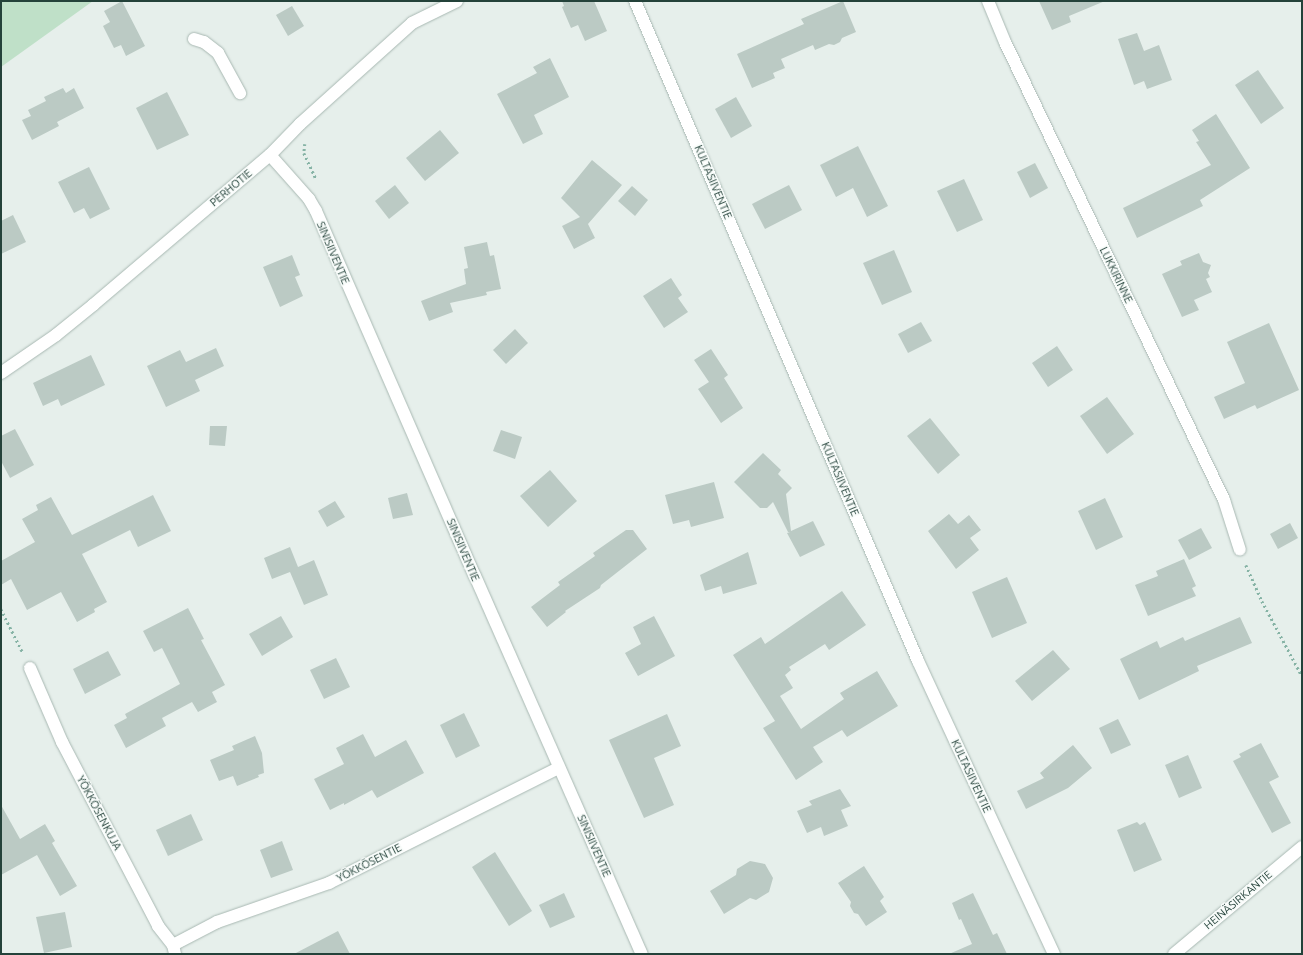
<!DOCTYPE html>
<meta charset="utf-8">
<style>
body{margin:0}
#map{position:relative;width:1303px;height:955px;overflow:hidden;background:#e6efeb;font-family:Ubuntu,sans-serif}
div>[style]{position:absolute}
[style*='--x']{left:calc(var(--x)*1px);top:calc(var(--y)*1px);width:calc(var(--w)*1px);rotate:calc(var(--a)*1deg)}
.green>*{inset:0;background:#bfe0c8}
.building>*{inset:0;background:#bbcac4}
.path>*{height:2.5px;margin-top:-1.25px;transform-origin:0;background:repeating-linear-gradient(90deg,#86b3a5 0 2px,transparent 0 5px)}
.roads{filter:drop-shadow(0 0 1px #a8b8b2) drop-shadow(0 0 1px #a8b8b2)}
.lane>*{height:12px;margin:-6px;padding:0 6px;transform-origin:6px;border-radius:6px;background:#fff}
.street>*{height:12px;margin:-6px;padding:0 6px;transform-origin:6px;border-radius:6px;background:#fff}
.secondary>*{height:12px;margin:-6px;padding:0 6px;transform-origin:6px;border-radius:6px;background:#fff}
span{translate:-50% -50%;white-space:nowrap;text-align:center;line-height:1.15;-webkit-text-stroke:3px #f7fbf9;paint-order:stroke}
.street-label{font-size:11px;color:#24423a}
.frame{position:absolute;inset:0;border:2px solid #24423a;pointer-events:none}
</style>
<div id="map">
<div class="green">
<i style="clip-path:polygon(1px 1px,93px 1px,1px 67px)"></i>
</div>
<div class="building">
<i style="clip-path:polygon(122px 1px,145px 46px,126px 56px,121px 45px,114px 48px,103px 26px,110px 22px,104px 11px)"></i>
<i style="clip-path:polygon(562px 1px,594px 1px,607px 31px,585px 41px,578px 25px,571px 28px,562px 7px,564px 6px)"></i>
<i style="clip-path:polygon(843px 1px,856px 32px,842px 38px,840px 42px,834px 45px,829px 44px,815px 50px,813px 45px,781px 59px,785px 68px,773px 73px,775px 78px,752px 88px,737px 54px,804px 24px,801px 19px)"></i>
<i style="clip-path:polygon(1039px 1px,1105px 1px,1069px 16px,1071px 22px,1052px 30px)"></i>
<i style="clip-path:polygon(292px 6px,304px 26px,288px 36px,276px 15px)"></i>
<i style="clip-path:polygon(1137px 33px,1144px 51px,1159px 45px,1172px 80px,1147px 89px,1144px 81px,1134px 85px,1118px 39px)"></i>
<i style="clip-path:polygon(550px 58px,569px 97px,534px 115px,543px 134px,523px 144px,497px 94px,537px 73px,533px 67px)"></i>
<i style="clip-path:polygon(1258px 70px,1284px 108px,1261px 124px,1235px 85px)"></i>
<i style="clip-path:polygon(63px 88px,66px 93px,74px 88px,84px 108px,57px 122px,59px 126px,32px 140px,22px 120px,31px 116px,28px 110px,46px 101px,44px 97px)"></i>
<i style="clip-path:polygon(167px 92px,189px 135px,157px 150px,136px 108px)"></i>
<i style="clip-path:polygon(736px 97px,752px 126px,731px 138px,715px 109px)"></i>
<i style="clip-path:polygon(1216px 114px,1250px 168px,1200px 200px,1203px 206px,1137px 238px,1123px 208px,1211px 165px,1196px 142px,1199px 141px,1192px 130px)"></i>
<i style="clip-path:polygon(440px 130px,459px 153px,425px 181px,406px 158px)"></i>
<i style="clip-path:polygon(858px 146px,888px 206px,867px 217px,853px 188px,836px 197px,820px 165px)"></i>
<i style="clip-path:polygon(592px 160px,622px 185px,588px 224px,595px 238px,574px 249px,562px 226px,580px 217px,561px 198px)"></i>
<i style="clip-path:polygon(1035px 163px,1048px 188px,1030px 198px,1017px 172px)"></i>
<i style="clip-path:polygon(89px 167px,110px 209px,90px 219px,84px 208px,74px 213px,58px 182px)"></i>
<i style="clip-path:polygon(964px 179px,983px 220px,957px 232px,937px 191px)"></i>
<i style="clip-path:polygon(395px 185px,409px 203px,389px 219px,375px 201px)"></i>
<i style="clip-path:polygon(789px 185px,802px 210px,765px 229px,752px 204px)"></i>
<i style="clip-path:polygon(632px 186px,648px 200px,635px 216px,618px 201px)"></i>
<i style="clip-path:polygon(13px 215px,26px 242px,1px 254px,1px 221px)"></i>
<i style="clip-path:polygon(487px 242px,490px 256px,494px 255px,501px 289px,486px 292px,487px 295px,450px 303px,453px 312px,429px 321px,421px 301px,466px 284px,464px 269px,468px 268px,464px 247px)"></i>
<i style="clip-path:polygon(894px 250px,912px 292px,882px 305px,863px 263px)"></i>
<i style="clip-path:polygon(1199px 253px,1203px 262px,1211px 265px,1208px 273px,1210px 277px,1206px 279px,1212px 292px,1194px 300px,1199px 310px,1182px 317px,1162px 274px,1182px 265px,1180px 261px)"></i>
<i style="clip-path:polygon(292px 255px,300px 275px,295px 277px,303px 296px,280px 307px,263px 267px)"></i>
<i style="clip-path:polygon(671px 278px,682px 295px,678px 298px,688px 312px,664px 328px,643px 296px)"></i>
<i style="clip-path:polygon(921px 322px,932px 341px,908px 353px,898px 334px)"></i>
<i style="clip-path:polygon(1269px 323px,1299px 390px,1257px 409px,1255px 405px,1224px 419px,1214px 397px,1245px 383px,1227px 342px)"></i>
<i style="clip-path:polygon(515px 329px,528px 343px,506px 364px,493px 350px)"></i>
<i style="clip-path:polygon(1057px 346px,1073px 370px,1048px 387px,1032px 363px)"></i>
<i style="clip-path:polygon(216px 348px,224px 366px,195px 380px,200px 391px,166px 407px,147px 366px,180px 350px,186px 362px)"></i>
<i style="clip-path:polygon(711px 349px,728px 375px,724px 378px,743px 408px,721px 423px,698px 389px,709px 382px,694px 360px)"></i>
<i style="clip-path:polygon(91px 355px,105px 385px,61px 406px,58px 399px,43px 406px,33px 383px)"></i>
<i style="clip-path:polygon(1107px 397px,1134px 434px,1107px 454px,1080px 416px)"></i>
<i style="clip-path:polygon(930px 418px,960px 455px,938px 474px,907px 436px)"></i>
<i style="clip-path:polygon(210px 426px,227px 426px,225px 446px,209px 445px)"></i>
<i style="clip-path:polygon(15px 429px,34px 465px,10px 478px,1px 461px,1px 436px)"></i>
<i style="clip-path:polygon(501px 430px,522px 437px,515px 459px,493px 451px)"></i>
<i style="clip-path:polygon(763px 453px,781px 470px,778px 474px,792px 488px,786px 494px,791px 531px,813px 521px,825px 545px,800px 557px,787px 533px,790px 532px,788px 532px,773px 502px,767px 508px,760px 508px,734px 482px)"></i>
<i style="clip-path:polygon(550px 470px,577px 501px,548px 527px,520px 496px)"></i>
<i style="clip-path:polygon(714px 482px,724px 518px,691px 527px,689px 520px,673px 524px,665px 495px)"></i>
<i style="clip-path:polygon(407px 493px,413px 515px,393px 519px,388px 498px)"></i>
<i style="clip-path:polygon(153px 495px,171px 531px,138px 547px,130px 530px,82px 554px,107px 602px,94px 609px,95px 612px,77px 622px,61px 592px,27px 610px,11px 579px,1px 585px,1px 561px,35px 542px,22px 519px,38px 510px,36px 505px,51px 497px,72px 535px)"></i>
<i style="clip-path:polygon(1105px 498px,1123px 537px,1096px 550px,1078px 511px)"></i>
<i style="clip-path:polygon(335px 501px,345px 517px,327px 527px,318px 511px)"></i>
<i style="clip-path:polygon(949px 514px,958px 524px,969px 515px,981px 530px,970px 538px,979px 550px,956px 569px,928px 531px)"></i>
<i style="clip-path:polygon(1290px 523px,1298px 538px,1278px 549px,1270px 534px)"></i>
<i style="clip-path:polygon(1201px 528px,1212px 548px,1189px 560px,1178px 540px)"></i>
<i style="clip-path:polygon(626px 530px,633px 530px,647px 549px,601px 585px,600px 588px,565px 611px,566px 612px,547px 627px,531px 607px,560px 585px,558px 582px,595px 556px,593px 553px)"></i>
<i style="clip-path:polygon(290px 547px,298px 567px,314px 560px,328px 595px,304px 605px,290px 572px,272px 579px,264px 558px)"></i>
<i style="clip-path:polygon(748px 552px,757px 584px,723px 594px,721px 586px,705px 591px,700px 575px)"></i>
<i style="clip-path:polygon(1184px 559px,1196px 586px,1192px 588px,1196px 596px,1148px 616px,1135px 585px,1158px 576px,1156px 571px)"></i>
<i style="clip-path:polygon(1007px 577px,1027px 623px,992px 638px,972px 592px)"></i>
<i style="clip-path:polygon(842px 591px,866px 625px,829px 650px,825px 644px,789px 667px,791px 670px,785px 675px,793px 688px,780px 696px,801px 729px,844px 699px,840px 693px,877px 671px,898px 706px,847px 737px,842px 730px,813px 747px,823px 762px,796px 780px,763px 728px,775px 721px,733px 655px,761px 637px,765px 644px)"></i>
<i style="clip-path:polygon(188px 608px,204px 639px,201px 640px,225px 685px,212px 692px,217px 702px,198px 712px,192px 702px,162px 718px,166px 726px,126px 748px,114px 725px,127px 718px,125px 714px,180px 684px,162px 648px,154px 652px,143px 631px)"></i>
<i style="clip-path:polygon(281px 616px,293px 637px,262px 656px,249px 634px)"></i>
<i style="clip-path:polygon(654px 616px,675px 656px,638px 676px,625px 653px,641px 644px,633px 627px)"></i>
<i style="clip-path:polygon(1240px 617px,1252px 643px,1197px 666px,1199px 671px,1139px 700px,1120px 659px,1157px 641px,1160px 648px,1183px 637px,1185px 641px)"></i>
<i style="clip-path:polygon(1053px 650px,1070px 669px,1032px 701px,1015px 681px)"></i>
<i style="clip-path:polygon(108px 651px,121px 675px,85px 694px,73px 669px)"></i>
<i style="clip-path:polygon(336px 658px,350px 687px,324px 699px,310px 670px)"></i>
<i style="clip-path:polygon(464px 713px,480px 746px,456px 758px,440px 725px)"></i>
<i style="clip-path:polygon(667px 714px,681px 746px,654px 758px,674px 805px,644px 818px,609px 740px)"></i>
<i style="clip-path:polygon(1118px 719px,1131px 745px,1111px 754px,1099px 728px)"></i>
<i style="clip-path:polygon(363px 734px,375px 757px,406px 740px,424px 773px,377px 798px,372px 790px,344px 805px,344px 803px,330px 810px,314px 779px,344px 764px,336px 748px)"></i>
<i style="clip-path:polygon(255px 736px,262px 753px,264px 773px,258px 775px,259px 777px,237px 786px,233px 776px,219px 781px,210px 760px,234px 750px,232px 746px)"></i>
<i style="clip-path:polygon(1261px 743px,1279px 777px,1269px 782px,1291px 823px,1272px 833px,1233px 761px,1241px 757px,1239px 754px)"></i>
<i style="clip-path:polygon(1073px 745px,1092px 768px,1068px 788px,1026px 809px,1017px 791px,1044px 778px,1040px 773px)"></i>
<i style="clip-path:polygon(1188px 755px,1202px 788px,1179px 798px,1165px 765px)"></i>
<i style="clip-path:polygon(840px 789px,851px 806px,841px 810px,848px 826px,824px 836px,821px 827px,807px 833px,797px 811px,812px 805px,809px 801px)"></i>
<i style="clip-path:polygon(1px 805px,20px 839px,45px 824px,55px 841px,52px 843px,77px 886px,60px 896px,37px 855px,1px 875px)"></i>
<i style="clip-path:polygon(191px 814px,203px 840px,168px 856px,156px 830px)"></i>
<i style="clip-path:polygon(1137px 822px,1140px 825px,1145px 822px,1162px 860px,1134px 872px,1117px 830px)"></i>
<i style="clip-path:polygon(282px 841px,293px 870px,271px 878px,260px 850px)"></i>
<i style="clip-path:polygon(495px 852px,532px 911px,509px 926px,472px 867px)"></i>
<i style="clip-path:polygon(750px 861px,765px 864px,773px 878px,769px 892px,756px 900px,750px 898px,724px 914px,710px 891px,736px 875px,737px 869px)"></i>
<i style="clip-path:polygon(864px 866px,884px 897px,880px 901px,887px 912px,866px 926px,858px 914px,854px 913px,850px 906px,851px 902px,838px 883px)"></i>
<i style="clip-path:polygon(564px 893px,575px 917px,550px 928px,539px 905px)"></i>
<i style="clip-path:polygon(973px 893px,993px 935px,997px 933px,1007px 954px,949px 954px,972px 944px,961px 919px,959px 920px,952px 903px)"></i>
<i style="clip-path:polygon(65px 912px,72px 947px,44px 953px,36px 917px)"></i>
<i style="clip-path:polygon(338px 931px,350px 954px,294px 954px)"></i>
</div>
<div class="path">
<i style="--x:305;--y:144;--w:9;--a:96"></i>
<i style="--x:304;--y:153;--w:29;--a:65"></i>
<i style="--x:1246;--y:565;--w:39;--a:66"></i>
<i style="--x:1262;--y:601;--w:85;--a:61.9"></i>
<i style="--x:1;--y:609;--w:49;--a:63.4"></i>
</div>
<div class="roads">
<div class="lane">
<i style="--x:194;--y:39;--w:10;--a:17"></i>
<i style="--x:204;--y:42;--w:18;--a:38"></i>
<i style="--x:218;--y:53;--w:46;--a:61.2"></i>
</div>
<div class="street">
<i style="--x:635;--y:1;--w:718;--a:66.79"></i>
<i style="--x:918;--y:661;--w:323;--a:65.1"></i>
<i style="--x:988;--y:1;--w:44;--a:67.5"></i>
<i style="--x:1005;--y:42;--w:508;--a:64.44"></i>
<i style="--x:1224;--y:500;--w:52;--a:72.3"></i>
<i style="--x:270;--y:155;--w:59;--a:48.4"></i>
<i style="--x:309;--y:199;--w:14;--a:60"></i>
<i style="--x:316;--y:211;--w:398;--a:66.5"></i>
<i style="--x:475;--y:576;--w:413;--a:66.2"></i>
<i style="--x:30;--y:668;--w:81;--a:66.6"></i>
<i style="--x:62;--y:742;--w:208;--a:62.4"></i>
<i style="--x:158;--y:926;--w:24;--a:52"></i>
<i style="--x:173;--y:945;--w:9;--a:77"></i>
<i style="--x:173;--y:945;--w:50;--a:-27.6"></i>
<i style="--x:217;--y:922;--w:119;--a:-19.2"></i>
<i style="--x:329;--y:883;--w:257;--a:-26.6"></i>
<i style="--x:1174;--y:954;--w:167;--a:-39.9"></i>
</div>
<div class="secondary">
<i style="--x:1;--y:373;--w:67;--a:-34.6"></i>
<i style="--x:56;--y:335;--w:48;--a:-39"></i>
<i style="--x:93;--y:305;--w:232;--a:-40.3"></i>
<i style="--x:270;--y:155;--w:43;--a:-45.9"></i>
<i style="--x:300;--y:124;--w:151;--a:-42"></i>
<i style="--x:412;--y:23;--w:50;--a:-26.1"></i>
</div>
</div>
<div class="street-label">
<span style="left:713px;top:182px;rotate:67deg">KULTASIIVENTIE</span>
<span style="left:231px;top:188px;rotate:-40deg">PERHOTIE</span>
<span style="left:333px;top:253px;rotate:67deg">SINISIIVENTIE</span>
<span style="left:1116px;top:275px;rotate:64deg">LUKKIRINNE</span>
<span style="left:840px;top:479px;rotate:67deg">KULTASIIVENTIE</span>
<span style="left:463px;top:550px;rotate:67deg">SINISIIVENTIE</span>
<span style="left:971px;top:776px;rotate:65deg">KULTASIIVENTIE</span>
<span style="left:99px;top:813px;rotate:62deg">YÖKKÖSENKUJA</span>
<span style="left:594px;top:846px;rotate:66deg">SINISIIVENTIE</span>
<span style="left:369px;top:863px;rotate:-27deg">YÖKKÖSENTIE</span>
<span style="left:1238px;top:900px;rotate:-40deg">HEINÄSIRKANTIE</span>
</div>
<div class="frame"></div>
</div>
